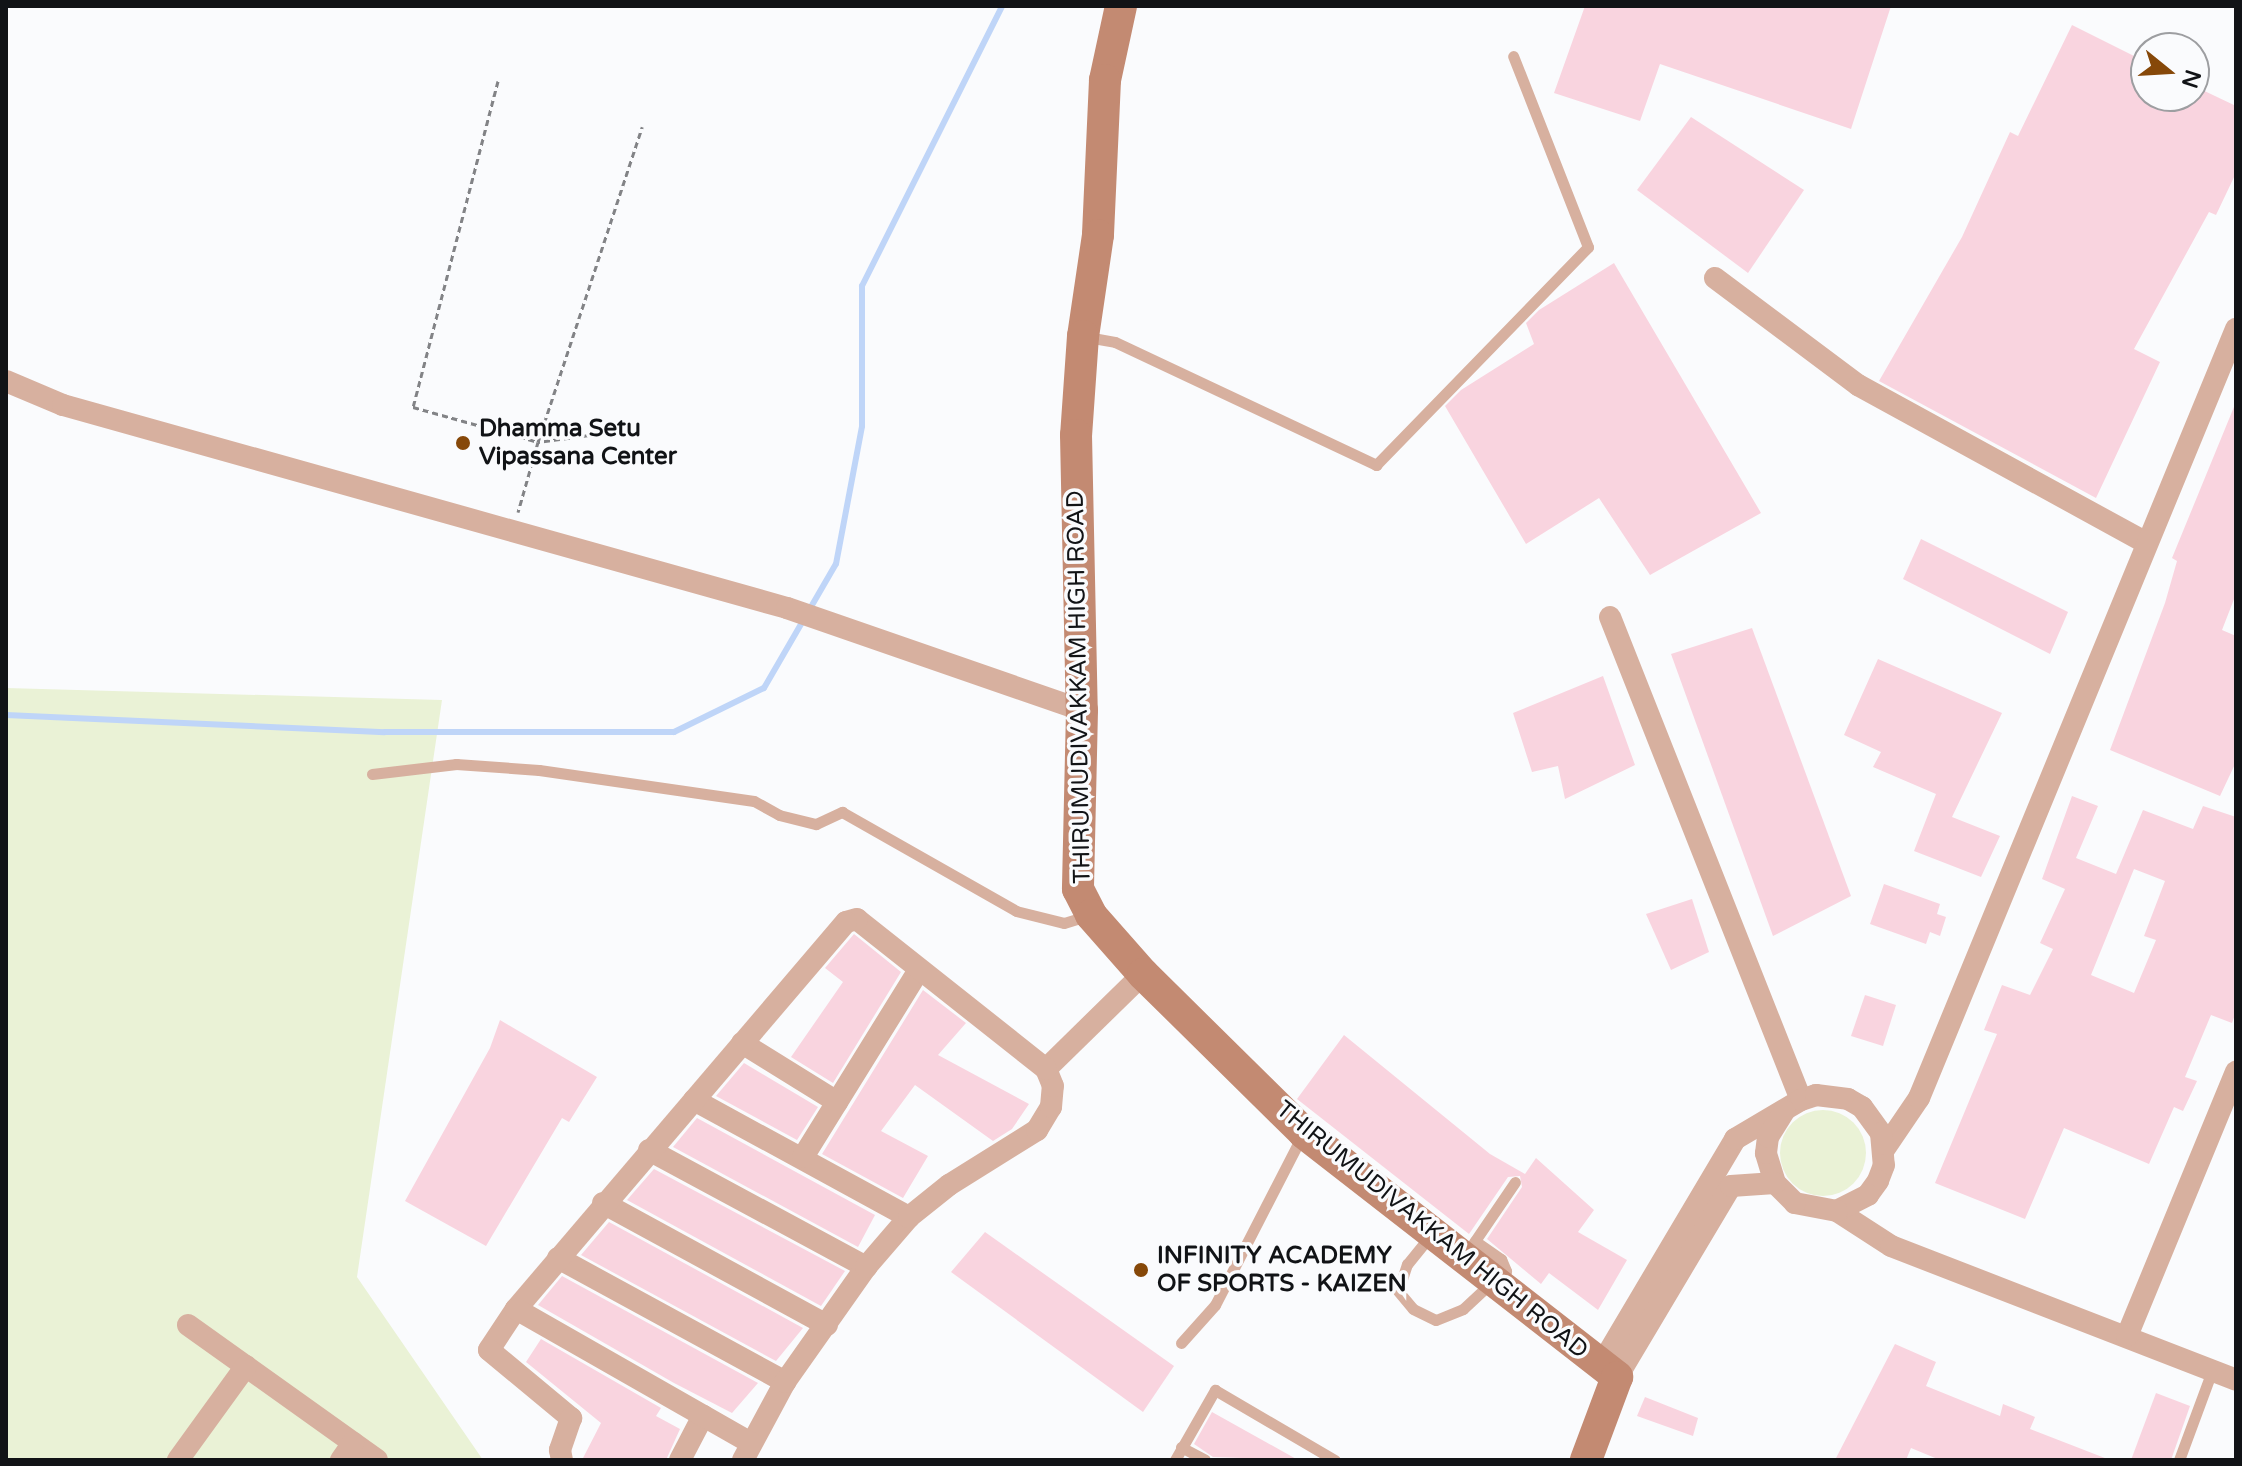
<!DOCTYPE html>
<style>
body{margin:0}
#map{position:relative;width:2242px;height:1466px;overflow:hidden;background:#fafbfd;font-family:"Varela Round",sans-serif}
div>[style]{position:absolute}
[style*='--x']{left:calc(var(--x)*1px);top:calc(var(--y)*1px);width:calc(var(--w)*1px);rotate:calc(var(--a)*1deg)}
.green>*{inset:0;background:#eaf2d6}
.round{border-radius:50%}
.stream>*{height:6px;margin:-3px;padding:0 3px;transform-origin:3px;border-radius:3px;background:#bfd5f8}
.building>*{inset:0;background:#f9d4df}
.path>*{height:3px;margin-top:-1.5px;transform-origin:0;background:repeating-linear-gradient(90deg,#828386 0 6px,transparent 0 10px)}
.service>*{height:11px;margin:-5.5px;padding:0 5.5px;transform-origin:5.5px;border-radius:5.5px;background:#d7b09f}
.minor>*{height:22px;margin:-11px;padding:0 11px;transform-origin:11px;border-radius:11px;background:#d7b09f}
.secondary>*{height:32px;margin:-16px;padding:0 16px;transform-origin:16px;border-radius:16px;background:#c38a72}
.dots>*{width:22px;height:22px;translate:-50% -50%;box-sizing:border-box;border:4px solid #fafbfd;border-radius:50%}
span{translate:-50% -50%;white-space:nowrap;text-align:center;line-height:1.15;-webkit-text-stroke:7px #fafbfd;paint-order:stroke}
.poi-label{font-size:24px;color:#111316;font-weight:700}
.left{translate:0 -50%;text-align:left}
.street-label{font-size:24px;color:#111316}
.frame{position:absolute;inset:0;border:8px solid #111316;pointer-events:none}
.north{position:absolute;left:2130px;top:32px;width:80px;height:80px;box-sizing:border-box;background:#fafbfd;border:2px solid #9d9ea1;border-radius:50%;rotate:108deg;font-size:22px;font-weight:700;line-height:32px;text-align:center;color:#111316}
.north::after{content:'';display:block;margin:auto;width:28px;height:36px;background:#864809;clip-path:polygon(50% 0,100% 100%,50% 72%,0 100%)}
</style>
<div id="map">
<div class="green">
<i style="clip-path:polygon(6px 688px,442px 700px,357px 1277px,483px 1460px,6px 1460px)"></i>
<i class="round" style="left:1780px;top:1110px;width:86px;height:86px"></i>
</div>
<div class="stream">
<i style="--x:6;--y:715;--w:379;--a:2.6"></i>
<i style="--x:385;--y:732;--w:289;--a:0"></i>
<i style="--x:674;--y:732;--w:100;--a:-26.1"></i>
<i style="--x:764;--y:688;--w:143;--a:-59.9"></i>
<i style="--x:836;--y:564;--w:140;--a:-79.3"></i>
<i style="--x:862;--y:426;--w:140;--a:-90"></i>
<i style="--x:862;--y:286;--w:313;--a:-63.4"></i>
</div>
<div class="building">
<i style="clip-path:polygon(1585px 6px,1891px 6px,1851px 129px,1660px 64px,1640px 121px,1554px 93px)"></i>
<i style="clip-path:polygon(2072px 25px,2146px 62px,2146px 96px,2194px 96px,2194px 86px,2236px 106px,2236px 173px,2216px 215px,2209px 212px,2134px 349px,2160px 362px,2096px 498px,1879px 381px,1962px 237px,2010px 132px,2018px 136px)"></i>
<i style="clip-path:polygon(1691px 117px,1804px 190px,1748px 273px,1637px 190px)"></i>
<i style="clip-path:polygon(1614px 263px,1761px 513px,1650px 575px,1599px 498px,1526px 544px,1445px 406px,1461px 390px,1534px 344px,1526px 323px,1539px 310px)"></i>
<i style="clip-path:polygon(2236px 402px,2236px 594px,2222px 630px,2236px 636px,2236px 762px,2220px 796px,2110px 750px,2165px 603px,2177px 561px,2172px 558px)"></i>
<i style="clip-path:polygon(1921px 539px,2068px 612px,2050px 654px,1903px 579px)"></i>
<i style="clip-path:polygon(1752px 628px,1851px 896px,1773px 936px,1671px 654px)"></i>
<i style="clip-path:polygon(1878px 659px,2002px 713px,1952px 817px,2000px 836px,1981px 877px,1914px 851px,1936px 794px,1873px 767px,1881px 752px,1844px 735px)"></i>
<i style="clip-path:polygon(1603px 676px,1635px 765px,1565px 799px,1558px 766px,1532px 772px,1513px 713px)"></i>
<i style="clip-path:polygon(evenodd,2072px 796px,2098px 806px,2076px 858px,2116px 874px,2143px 810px,2193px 829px,2203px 806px,2236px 817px,2236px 1012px,2232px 1023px,2211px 1015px,2185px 1077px,2197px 1081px,2183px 1111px,2174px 1107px,2149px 1164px,2064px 1128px,2025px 1219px,1935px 1183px,1997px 1034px,1984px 1030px,2002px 985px,2030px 995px,2053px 949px,2040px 943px,2065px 889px,2042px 879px,2072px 796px,2134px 869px,2165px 881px,2144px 936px,2156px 940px,2134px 993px,2091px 975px,2134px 869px)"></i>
<i style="clip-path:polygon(1884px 884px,1940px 904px,1937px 914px,1946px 917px,1940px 936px,1930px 932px,1926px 944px,1870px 924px)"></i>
<i style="clip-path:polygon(1692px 899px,1709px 952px,1671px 970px,1646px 914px)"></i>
<i style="clip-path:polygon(854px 934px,901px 972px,833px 1083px,791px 1057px,843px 982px,825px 968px)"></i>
<i style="clip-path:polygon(923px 990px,966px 1023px,938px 1055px,1029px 1104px,1012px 1129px,993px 1141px,915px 1085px,881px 1131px,928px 1156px,903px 1198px,822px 1154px)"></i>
<i style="clip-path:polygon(1865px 995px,1896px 1005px,1883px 1046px,1851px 1036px)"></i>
<i style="clip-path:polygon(500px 1020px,597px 1077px,569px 1122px,562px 1118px,486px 1246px,405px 1201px,490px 1048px)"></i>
<i style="clip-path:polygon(1344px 1035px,1490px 1154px,1525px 1174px,1536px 1158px,1594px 1210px,1578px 1232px,1627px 1260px,1598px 1310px,1549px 1273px,1541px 1284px,1487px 1239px,1522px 1187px,1520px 1176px,1508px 1177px,1469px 1234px,1297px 1099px)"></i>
<i style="clip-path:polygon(744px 1063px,818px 1107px,797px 1140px,716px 1096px)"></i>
<i style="clip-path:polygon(697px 1118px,875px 1215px,858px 1247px,673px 1147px)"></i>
<i style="clip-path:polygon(654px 1169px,845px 1271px,821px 1306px,627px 1200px)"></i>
<i style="clip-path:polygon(609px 1222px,803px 1328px,776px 1361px,581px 1255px)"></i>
<i style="clip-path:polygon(985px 1232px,1174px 1366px,1143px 1412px,951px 1272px)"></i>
<i style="clip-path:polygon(562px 1276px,758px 1383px,732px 1413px,674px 1383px,538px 1305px)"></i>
<i style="clip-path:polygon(541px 1339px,661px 1408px,656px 1416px,680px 1429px,666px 1460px,582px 1460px,601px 1423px,526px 1362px)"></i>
<i style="clip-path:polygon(1895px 1344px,1936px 1362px,1926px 1386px,2000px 1416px,2003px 1404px,2035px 1417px,2030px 1429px,2110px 1460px,1940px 1460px,1911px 1448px,1906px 1460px,1835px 1460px)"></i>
<i style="clip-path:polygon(2156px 1393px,2190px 1406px,2171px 1460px,2131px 1460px)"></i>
<i style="clip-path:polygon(1645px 1397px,1698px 1418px,1693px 1436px,1637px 1416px)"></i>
<i style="clip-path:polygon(1212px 1412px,1298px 1460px,1213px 1457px,1194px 1444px)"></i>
</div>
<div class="path">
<i style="--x:498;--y:81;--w:337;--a:104.6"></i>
<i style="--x:413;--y:407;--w:130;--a:15.6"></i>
<i style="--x:538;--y:442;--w:73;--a:105.9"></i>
<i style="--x:619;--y:431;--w:82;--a:172.3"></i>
<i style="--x:538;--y:442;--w:332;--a:-71.7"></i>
</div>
<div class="service">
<i style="--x:1087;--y:337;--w:28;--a:10"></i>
<i style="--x:1115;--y:342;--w:289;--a:25.2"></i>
<i style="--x:1376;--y:465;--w:304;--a:-45.8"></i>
<i style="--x:1588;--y:247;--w:205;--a:-111.4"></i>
<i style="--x:372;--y:774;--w:85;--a:-6.8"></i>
<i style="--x:456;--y:764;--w:83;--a:4.1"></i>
<i style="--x:539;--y:770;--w:217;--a:8.2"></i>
<i style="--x:754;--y:801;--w:29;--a:29"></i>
<i style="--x:779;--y:815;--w:38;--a:14"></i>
<i style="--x:816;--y:824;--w:29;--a:-25"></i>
<i style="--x:842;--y:812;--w:200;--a:29.6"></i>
<i style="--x:1016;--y:911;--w:49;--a:14"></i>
<i style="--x:1064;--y:923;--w:27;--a:-17"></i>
<i style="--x:1430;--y:1236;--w:36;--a:129"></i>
<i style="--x:1407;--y:1264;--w:28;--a:108"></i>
<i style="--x:1398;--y:1291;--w:23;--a:50"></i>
<i style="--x:1413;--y:1309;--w:25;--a:26"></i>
<i style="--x:1436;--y:1320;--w:29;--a:-22"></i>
<i style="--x:1463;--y:1309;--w:40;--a:-43"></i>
<i style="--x:1475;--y:1241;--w:32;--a:35"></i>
<i style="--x:1501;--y:1259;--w:13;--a:67"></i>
<i style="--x:1506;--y:1271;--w:13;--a:113"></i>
<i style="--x:1466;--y:1254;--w:87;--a:-55.8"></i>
<i style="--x:1181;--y:1343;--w:51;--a:-48.2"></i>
<i style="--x:1215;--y:1305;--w:192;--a:-62.8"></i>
<i style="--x:1181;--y:1447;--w:27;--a:28"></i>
<i style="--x:1175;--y:1460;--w:81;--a:-60.3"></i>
<i style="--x:1215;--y:1390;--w:139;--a:30.3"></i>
<i style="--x:2179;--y:1460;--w:95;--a:-69.7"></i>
</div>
<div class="minor">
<i style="--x:1715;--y:278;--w:179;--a:36.8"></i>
<i style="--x:1858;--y:385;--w:329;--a:28.7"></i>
<i style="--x:6;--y:381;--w:62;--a:22.8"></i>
<i style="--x:63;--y:405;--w:752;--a:15.66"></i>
<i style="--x:787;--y:608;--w:312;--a:19.1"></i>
<i style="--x:1610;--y:617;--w:519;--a:68.42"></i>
<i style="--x:742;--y:1043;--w:112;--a:31.8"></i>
<i style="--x:1046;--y:1069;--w:136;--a:-44.4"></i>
<i style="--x:694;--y:1100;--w:245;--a:28.6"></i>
<i style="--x:1885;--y:1148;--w:60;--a:-55.8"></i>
<i style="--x:1919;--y:1098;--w:832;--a:-67.6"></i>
<i style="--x:649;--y:1150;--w:247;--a:28.3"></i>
<i style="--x:803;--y:1157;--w:220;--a:-58.2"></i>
<i style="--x:603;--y:1203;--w:255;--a:28.6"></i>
<i style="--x:1837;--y:1211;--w:64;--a:32.9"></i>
<i style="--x:1891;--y:1246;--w:370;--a:21.2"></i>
<i style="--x:558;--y:1258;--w:259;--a:28.6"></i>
<i style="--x:516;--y:1309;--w:49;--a:123.4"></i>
<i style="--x:489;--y:1350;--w:107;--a:39.7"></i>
<i style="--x:571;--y:1418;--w:34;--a:109"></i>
<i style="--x:560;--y:1450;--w:10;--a:79"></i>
<i style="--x:188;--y:1325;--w:232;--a:35.5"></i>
<i style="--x:2127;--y:1336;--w:286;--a:-67.6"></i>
<i style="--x:1601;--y:1365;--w:263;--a:-59.3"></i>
<i style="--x:1735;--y:1139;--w:77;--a:-30.6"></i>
<i style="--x:1801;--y:1100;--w:16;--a:-18"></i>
<i style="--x:1816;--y:1095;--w:32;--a:7"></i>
<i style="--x:1848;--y:1099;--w:16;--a:30"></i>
<i style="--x:1862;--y:1107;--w:32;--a:54"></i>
<i style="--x:1881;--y:1133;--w:32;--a:85"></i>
<i style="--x:1884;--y:1165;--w:17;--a:111"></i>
<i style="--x:1878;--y:1181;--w:17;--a:126"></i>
<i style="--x:1868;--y:1195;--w:35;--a:153"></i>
<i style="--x:1837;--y:1211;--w:43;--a:-169.2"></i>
<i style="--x:1795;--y:1203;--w:28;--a:-135"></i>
<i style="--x:1775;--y:1183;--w:31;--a:-107"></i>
<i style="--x:1766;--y:1153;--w:16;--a:-83"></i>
<i style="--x:1768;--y:1137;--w:31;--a:-58"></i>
<i style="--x:1617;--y:1377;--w:222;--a:-59.2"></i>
<i style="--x:1731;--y:1186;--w:44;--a:-3.9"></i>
<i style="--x:178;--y:1460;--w:116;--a:-54.1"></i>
<i style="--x:341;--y:1460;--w:21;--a:-55"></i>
<i style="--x:680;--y:1460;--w:50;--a:-62.4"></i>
<i style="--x:743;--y:1460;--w:89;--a:-61.7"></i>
<i style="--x:785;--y:1382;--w:141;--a:-54.8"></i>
<i style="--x:866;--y:1267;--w:66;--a:-49.3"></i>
<i style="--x:909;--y:1217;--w:51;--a:-38.7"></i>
<i style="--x:949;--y:1185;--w:104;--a:-32"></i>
<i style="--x:1037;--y:1130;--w:27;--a:-59"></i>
<i style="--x:1051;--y:1107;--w:21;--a:-85"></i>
<i style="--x:1053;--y:1086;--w:18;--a:-112"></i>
<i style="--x:1046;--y:1069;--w:241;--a:-141.6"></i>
<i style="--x:857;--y:919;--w:11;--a:165"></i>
<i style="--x:846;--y:922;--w:509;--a:130.45"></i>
<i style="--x:516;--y:1309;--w:271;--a:29.7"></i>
</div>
<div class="secondary">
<i style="--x:1121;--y:6;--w:76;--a:102.2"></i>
<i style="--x:1105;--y:80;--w:155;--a:92.6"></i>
<i style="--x:1098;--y:235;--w:102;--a:98.4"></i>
<i style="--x:1083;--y:336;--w:99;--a:94"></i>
<i style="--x:1076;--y:435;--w:275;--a:88.8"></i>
<i style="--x:1082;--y:710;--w:179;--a:91.3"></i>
<i style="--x:1078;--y:889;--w:29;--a:63"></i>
<i style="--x:1091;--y:915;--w:79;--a:48.6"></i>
<i style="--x:1143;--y:974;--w:226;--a:44.6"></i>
<i style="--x:1304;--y:1133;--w:397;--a:37.9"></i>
<i style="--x:1617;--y:1377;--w:89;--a:110.5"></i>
</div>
<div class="dots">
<i style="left:463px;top:443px;background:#864809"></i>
<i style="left:1141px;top:1270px;background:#864809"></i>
</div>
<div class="poi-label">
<span class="left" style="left:479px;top:443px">Dhamma Setu<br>Vipassana Center</span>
<span class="left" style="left:1157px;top:1270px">INFINITY ACADEMY<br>OF SPORTS - KAIZEN</span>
</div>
<div class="street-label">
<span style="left:1079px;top:687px;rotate:-91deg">THIRUMUDIVAKKAM HIGH ROAD</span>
<span style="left:1432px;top:1230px;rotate:39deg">THIRUMUDIVAKKAM HIGH ROAD</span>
</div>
<div class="frame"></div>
<div class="north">N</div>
</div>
